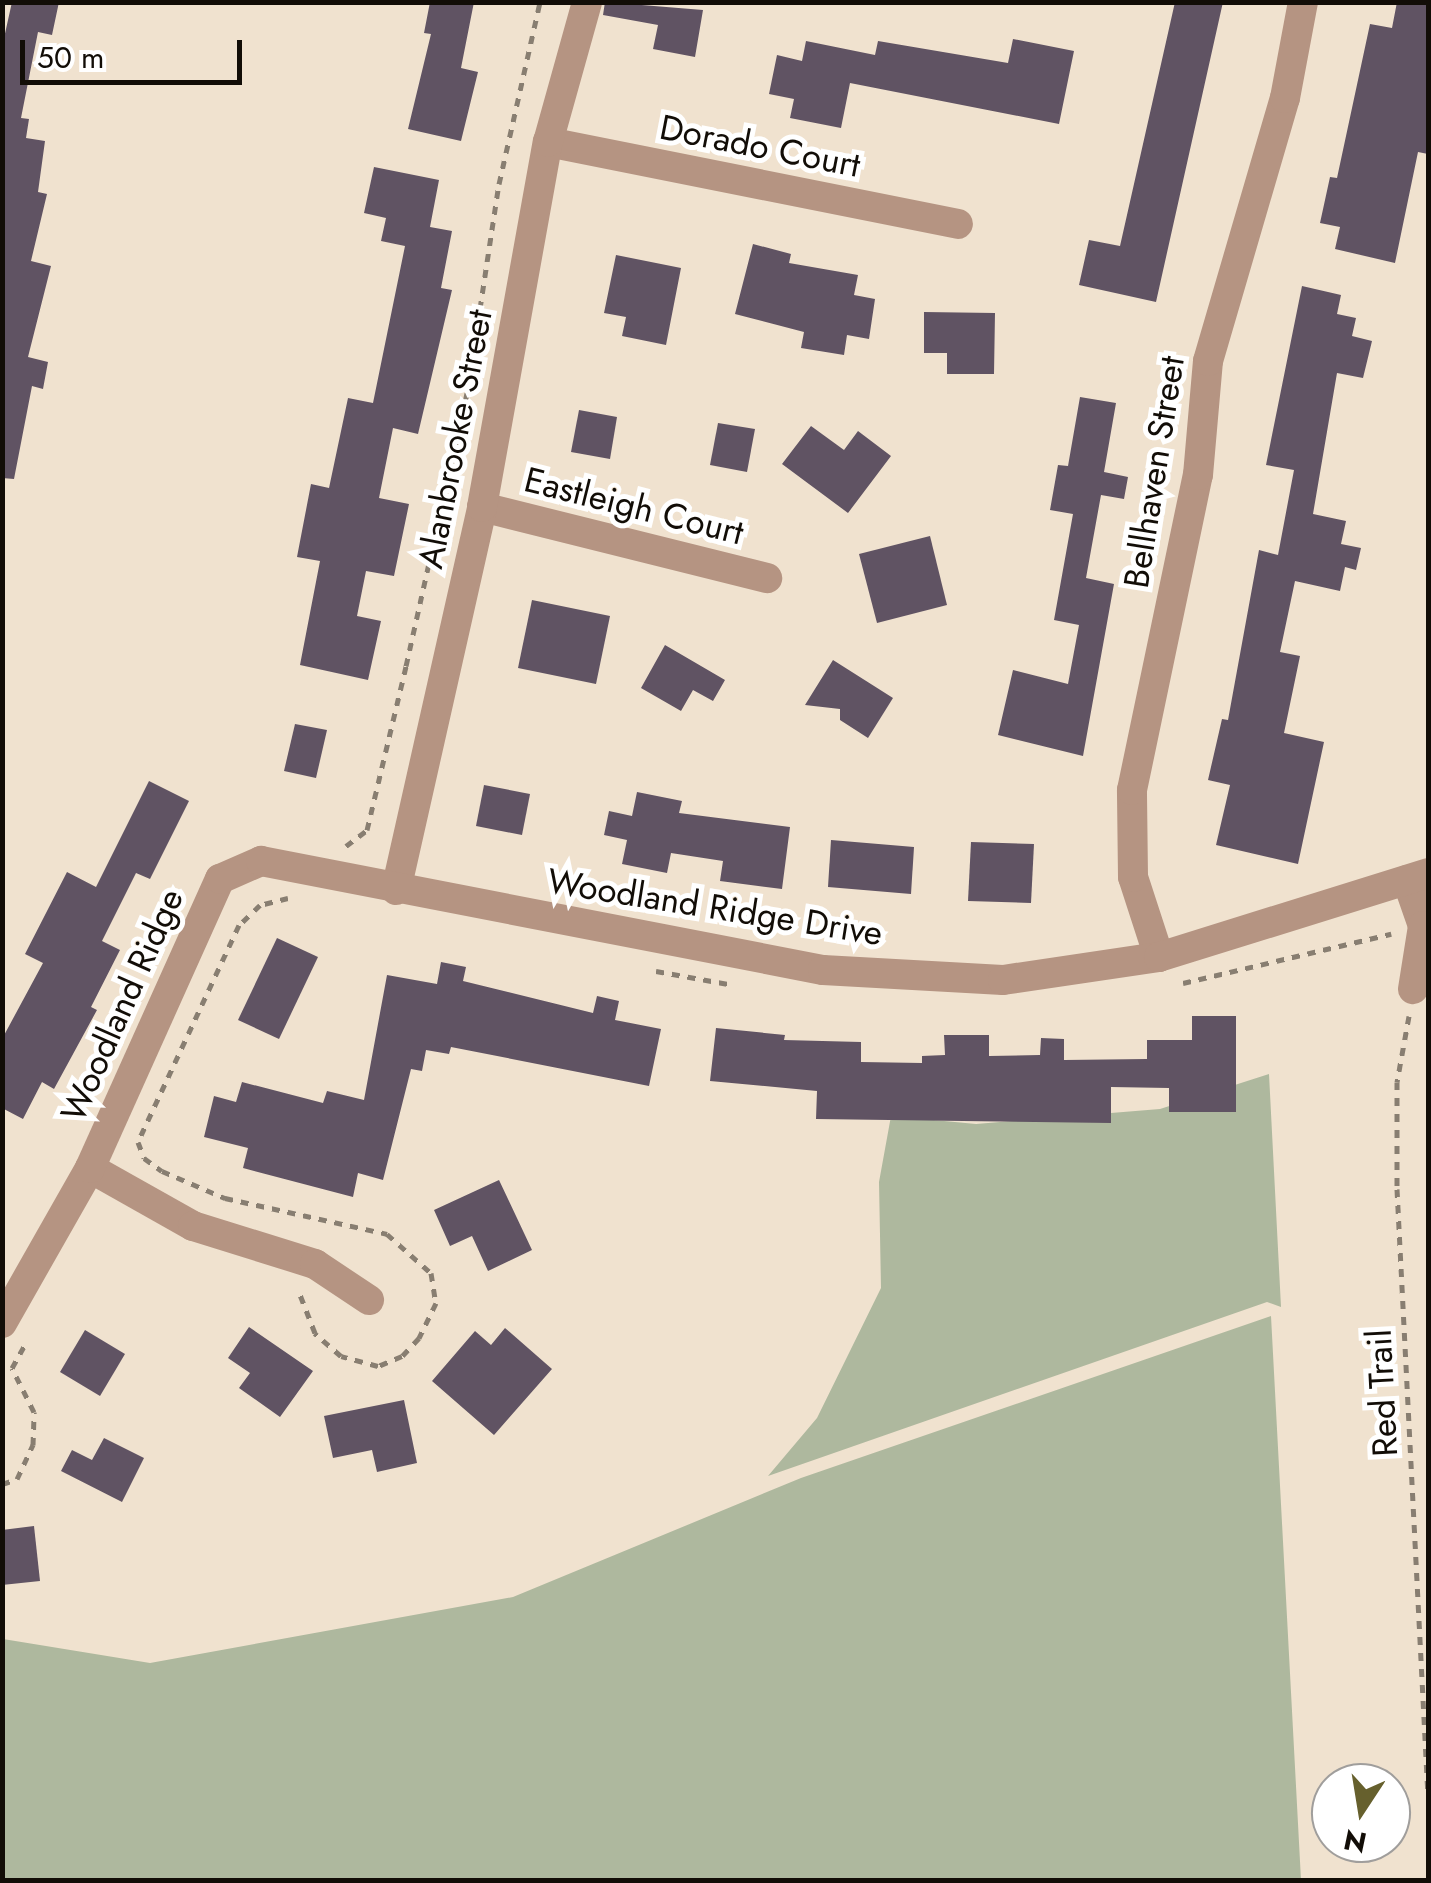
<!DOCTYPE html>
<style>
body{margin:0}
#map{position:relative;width:1431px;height:1883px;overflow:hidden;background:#f0e2cf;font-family:Jost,sans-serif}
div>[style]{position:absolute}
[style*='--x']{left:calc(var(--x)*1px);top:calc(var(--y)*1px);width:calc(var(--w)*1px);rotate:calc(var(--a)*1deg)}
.green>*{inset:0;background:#aeb89e}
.building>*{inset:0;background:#605363}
.path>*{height:5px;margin-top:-2.5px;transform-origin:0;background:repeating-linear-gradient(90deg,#887e71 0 8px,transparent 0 16px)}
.minor>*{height:30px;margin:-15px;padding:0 15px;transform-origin:15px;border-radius:15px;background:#b59482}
span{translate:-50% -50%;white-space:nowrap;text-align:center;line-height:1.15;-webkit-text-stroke:10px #fff;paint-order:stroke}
.street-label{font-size:35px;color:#120d07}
.frame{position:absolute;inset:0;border:5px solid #120d07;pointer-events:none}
.north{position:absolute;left:1311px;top:1763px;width:100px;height:100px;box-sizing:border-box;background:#fff;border:2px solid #a09e9c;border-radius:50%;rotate:192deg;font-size:28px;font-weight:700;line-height:40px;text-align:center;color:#120d07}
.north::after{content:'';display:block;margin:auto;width:35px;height:45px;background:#66602d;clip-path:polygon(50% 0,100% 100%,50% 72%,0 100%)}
.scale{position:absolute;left:20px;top:40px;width:222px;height:45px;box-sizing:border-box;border:5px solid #120d07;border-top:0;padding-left:12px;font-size:30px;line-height:35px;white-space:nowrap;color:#120d07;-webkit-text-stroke:8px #fff;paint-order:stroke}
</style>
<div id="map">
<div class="green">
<i style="clip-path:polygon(1269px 1074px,1281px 1307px,1267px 1302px,768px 1476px,817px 1418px,881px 1288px,879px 1182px,891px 1116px,976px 1124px,1160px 1109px)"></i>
<i style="clip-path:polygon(1271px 1316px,1301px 1880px,3px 1880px,3px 1639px,150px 1663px,513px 1597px,801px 1478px)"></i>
</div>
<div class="building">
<i style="clip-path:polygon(12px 2px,59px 2px,52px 35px,38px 32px,21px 118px,29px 119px,26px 138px,45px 141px,38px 192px,47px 194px,31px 261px,51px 266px,28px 357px,48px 362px,43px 389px,32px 386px,14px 479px,2px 478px,2px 47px)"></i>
<i style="clip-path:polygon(430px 2px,474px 2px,461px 68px,478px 72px,461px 141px,408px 129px,431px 34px,424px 33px)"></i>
<i style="clip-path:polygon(605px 2px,703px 10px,695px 57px,653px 49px,658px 25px,603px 15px)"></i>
<i style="clip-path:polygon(1175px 2px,1223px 2px,1156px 302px,1079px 285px,1089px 240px,1120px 246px)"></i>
<i style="clip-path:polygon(1397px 2px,1428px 2px,1428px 154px,1418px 152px,1395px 263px,1335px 249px,1340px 227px,1320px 223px,1330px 177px,1337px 178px,1370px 24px,1392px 28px)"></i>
<i style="clip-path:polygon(1013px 39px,1074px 51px,1059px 124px,850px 83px,841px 128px,790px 118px,794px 99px,769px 94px,777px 55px,802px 61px,806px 41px,875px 55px,878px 41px,1008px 63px)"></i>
<i style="clip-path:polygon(374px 167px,439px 180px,430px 227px,452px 231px,441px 288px,452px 290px,418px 434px,393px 428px,379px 498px,409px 504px,394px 576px,366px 571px,357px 616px,381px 621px,368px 680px,300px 665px,320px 561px,297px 557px,311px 484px,329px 488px,348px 398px,373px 403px,405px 246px,381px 241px,386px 218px,364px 213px)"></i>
<i style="clip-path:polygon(753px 244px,791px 254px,789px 263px,858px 275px,854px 295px,875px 299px,869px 339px,847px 335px,844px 355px,801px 348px,804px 332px,735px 314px)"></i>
<i style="clip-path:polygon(616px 255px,681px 268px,666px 345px,622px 336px,626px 317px,604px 313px)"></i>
<i style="clip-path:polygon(1302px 286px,1341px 295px,1337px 314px,1356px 318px,1352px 336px,1372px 341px,1363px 378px,1337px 373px,1313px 514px,1346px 521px,1341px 544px,1361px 548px,1356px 570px,1345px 567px,1340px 591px,1295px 581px,1280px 652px,1300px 656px,1284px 733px,1324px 742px,1298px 864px,1216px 845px,1230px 785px,1208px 780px,1222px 719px,1228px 720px,1259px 550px,1278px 555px,1294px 470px,1266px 465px)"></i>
<i style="clip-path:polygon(924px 312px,995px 313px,994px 374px,947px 374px,947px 353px,924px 353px)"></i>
<i style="clip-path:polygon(1080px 397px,1116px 403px,1104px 472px,1128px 477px,1124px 499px,1101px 495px,1086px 578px,1114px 584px,1083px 756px,998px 735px,1013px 670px,1068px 684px,1079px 625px,1054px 620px,1073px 514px,1050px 510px,1058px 465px,1068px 466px)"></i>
<i style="clip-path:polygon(579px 410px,617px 417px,610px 459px,571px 452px)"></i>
<i style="clip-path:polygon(718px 423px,755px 429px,747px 472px,710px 465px)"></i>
<i style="clip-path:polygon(811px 426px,844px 450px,858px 431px,891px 456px,848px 513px,782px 464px)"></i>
<i style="clip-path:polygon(930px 536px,947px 605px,877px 623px,859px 554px)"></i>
<i style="clip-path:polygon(532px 600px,610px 616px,596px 684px,518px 668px)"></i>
<i style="clip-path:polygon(665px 645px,725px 680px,713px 701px,693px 690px,681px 711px,641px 688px)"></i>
<i style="clip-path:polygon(833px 660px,893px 698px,868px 738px,840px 720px,840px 709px,805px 705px)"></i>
<i style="clip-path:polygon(295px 724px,327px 730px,316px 778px,284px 771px)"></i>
<i style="clip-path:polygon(149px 781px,189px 801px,150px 879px,136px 873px,102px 941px,120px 950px,91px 1007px,97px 1010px,54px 1089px,42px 1082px,23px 1119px,2px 1108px,2px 1039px,43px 963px,25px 954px,67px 872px,96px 887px)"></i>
<i style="clip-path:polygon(484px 785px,530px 794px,522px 835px,476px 826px)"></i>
<i style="clip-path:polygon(637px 792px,682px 801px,679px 813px,790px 827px,782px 889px,720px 881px,723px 861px,671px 853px,667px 873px,622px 864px,627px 840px,604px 835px,609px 811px,632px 816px)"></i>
<i style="clip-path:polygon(831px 840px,914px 847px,911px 894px,828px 887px)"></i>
<i style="clip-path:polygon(971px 842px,1034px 844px,1031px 903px,968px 901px)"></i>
<i style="clip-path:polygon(277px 938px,318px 957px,279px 1039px,238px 1020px)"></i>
<i style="clip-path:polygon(441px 962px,466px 967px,463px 981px,593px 1013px,597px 996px,619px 1001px,615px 1020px,661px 1029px,649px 1086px,451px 1047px,449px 1054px,426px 1050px,422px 1071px,411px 1069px,383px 1180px,358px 1173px,353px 1197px,243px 1168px,248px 1148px,204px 1137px,214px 1096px,236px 1102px,242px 1082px,323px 1103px,327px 1091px,364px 1100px,387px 975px,437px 984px)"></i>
<i style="clip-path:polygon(1192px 1016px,1236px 1016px,1236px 1112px,1169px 1112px,1169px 1088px,1111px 1087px,1111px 1123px,816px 1119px,817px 1091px,710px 1081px,716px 1028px,785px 1035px,784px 1040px,861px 1042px,861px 1062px,922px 1063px,922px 1056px,945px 1055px,944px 1035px,989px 1035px,989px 1056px,1040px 1055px,1041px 1038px,1064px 1039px,1064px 1060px,1147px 1059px,1147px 1040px,1192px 1040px)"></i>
<i style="clip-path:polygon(499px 1180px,532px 1250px,488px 1271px,472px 1236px,450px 1246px,434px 1210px)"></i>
<i style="clip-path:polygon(249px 1327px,313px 1371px,280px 1417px,239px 1388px,250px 1373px,228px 1358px)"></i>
<i style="clip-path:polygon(505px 1328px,552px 1369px,494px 1435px,432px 1381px,475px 1331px,491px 1345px)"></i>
<i style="clip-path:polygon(85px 1330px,125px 1354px,100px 1396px,60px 1372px)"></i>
<i style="clip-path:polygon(404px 1400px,417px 1463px,377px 1472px,372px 1450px,333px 1458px,324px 1416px)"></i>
<i style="clip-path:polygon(104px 1438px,144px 1458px,122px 1502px,61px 1471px,72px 1450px,92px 1460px)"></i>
<i style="clip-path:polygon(34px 1526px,40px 1581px,2px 1585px,2px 1530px)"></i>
</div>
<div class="path">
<i style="--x:346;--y:846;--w:26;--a:-37"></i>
<i style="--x:367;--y:830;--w:169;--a:-76.6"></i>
<i style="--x:406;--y:666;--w:285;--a:-77.4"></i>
<i style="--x:468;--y:388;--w:206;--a:-81.4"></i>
<i style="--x:499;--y:184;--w:187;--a:-77.3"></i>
<i style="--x:288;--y:898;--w:29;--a:166"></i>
<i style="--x:260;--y:905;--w:29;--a:136"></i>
<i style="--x:239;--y:925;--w:239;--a:115"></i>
<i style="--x:138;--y:1142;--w:17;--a:69"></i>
<i style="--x:144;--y:1158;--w:22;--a:36"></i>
<i style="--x:162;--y:1171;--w:69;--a:23.2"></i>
<i style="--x:225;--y:1198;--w:166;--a:12.5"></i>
<i style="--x:387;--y:1234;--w:59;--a:41.6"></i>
<i style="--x:431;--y:1273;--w:30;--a:81"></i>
<i style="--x:436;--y:1303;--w:39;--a:116"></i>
<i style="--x:419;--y:1338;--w:25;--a:133"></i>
<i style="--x:402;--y:1356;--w:26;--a:157"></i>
<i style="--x:378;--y:1366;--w:38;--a:-165"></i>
<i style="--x:341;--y:1356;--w:35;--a:-139"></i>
<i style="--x:315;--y:1333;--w:44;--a:-111.3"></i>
<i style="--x:656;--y:971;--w:79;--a:10.2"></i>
<i style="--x:1183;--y:983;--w:214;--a:-13.3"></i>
<i style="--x:1409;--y:1016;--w:67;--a:100.3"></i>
<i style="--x:1397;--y:1082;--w:107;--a:90"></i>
<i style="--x:1397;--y:1189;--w:608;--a:87.08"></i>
<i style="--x:2;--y:1484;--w:16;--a:-18"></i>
<i style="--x:17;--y:1479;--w:38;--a:-65"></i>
<i style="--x:33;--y:1445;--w:33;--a:-88"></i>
<i style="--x:34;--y:1412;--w:49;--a:-116.6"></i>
<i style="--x:12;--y:1368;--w:26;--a:-61"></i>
</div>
<div class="minor">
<i style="--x:548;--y:142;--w:418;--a:11.3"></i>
<i style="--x:482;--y:507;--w:294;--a:14"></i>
<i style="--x:1407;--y:880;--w:49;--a:70.8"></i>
<i style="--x:1423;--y:926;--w:64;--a:99"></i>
<i style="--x:396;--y:890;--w:393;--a:-77.3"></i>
<i style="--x:482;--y:507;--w:371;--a:-79.8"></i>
<i style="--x:548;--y:142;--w:145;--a:-74.4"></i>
<i style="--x:1159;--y:957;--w:84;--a:-108"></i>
<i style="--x:1133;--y:877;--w:87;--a:-90.7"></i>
<i style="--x:1132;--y:790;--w:322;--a:-78.2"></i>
<i style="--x:1198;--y:475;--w:114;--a:-85"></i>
<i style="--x:1208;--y:361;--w:274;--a:-73.7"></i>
<i style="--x:1285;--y:98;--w:98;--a:-79.4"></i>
<i style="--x:90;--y:1168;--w:118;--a:29.4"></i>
<i style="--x:193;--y:1226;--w:128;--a:17.3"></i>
<i style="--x:315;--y:1264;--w:65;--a:33.7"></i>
<i style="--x:2;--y:1323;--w:178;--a:-60.4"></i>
<i style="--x:90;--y:1168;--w:317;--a:-65.8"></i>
<i style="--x:220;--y:879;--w:45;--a:-23.7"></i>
<i style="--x:261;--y:861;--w:572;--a:10.98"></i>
<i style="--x:823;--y:970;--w:180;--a:3.2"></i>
<i style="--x:1003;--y:980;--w:158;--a:-8.4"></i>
<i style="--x:1159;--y:957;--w:282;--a:-17.3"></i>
</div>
<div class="street-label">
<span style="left:760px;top:146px;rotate:11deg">Dorado Court</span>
<span style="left:455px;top:439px;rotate:-79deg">Alanbrooke Street</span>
<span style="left:1154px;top:472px;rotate:-81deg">Bellhaven Street</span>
<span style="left:634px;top:506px;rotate:14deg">Eastleigh Court</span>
<span style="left:715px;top:907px;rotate:9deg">Woodland Ridge Drive</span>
<span style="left:122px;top:1005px;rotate:-66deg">Woodland Ridge</span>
<span style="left:1382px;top:1393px;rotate:-93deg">Red Trail</span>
</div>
<div class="frame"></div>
<div class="north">N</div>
<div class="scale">50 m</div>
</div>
